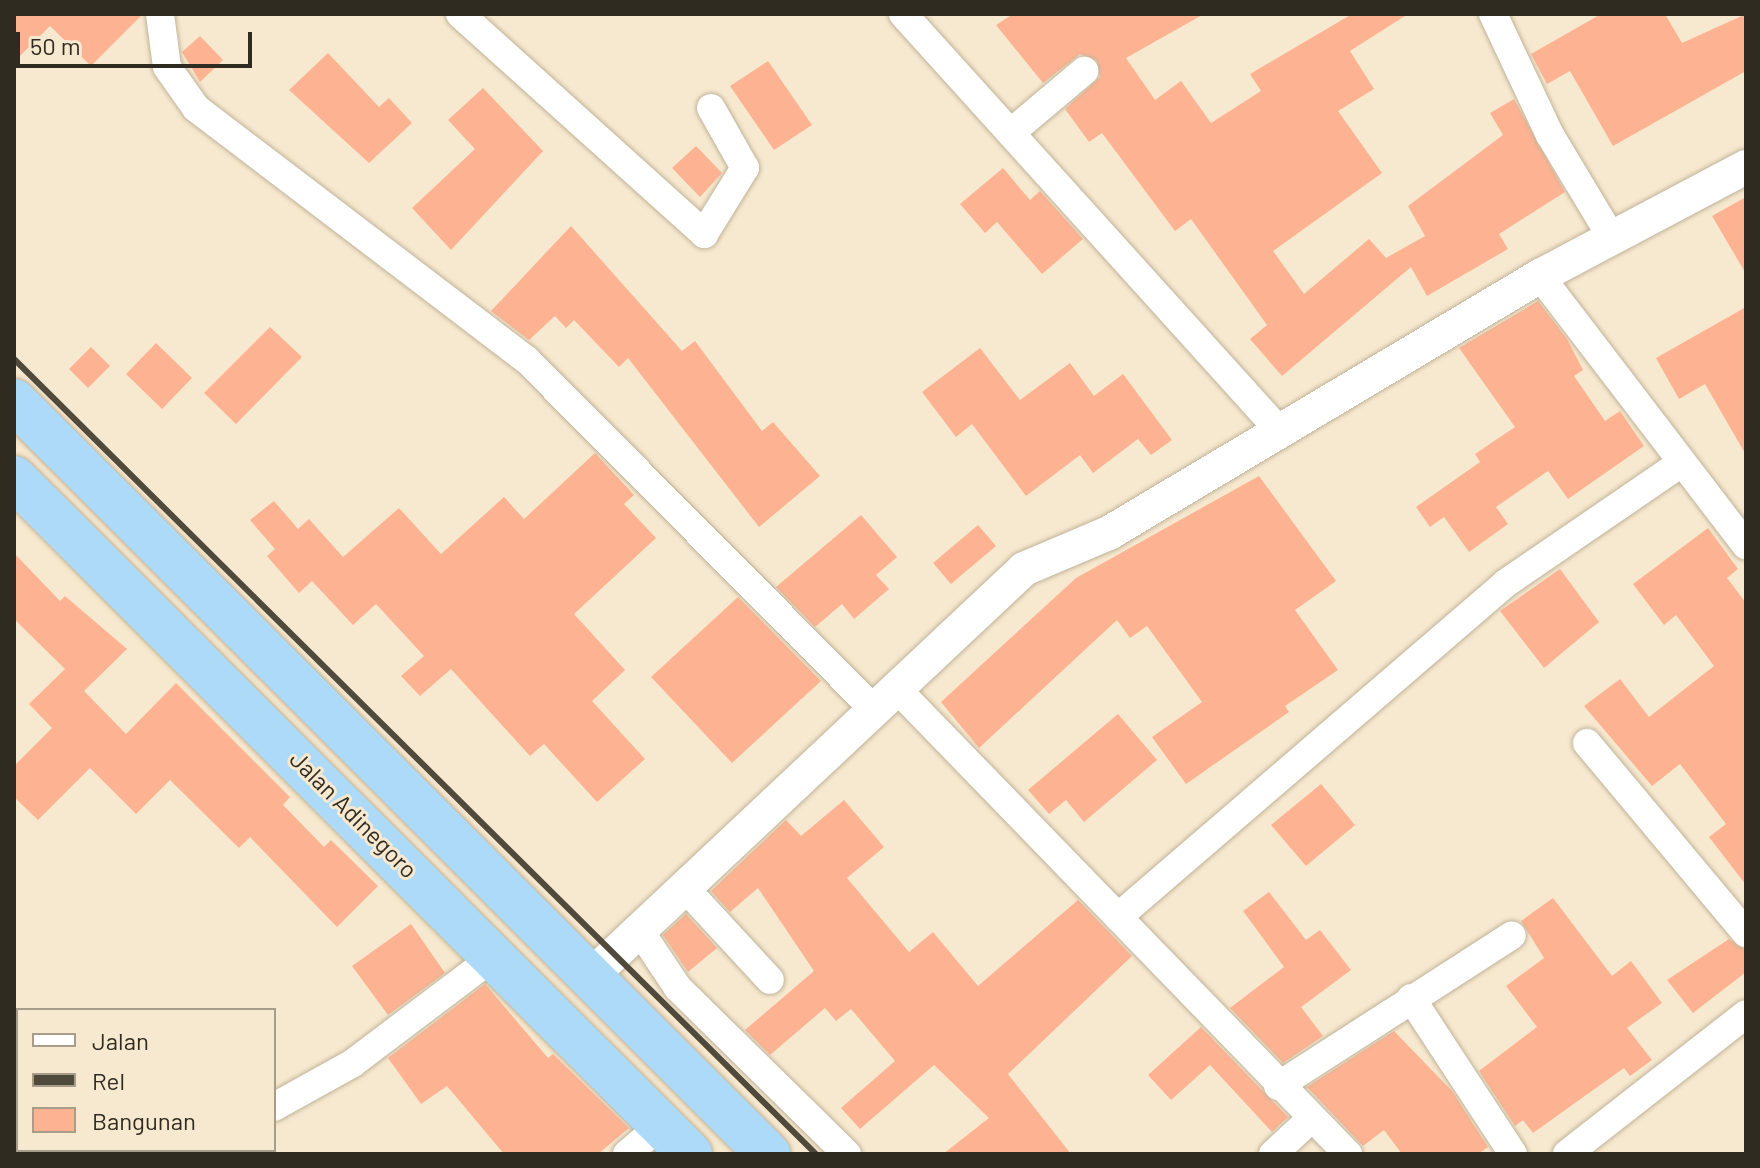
<!DOCTYPE html>
<style>
body{margin:0}
#map{position:relative;width:1760px;height:1168px;overflow:hidden;background:#f7e9cf;font-family:Barlow,sans-serif}
div>[style]{position:absolute}
[style*='--x']{left:calc(var(--x)*1px);top:calc(var(--y)*1px);width:calc(var(--w)*1px);rotate:calc(var(--a)*1deg)}
.building>*{inset:0;background:#fdb392}
.roads{filter:drop-shadow(0 0 2px #c0b39a) drop-shadow(0 0 2px #c0b39a)}
.minor>*{height:28px;margin:-14px;padding:0 14px;transform-origin:14px;border-radius:14px;background:#fff}
.tertiary>*{height:34px;margin:-17px;padding:0 17px;transform-origin:17px;border-radius:17px;background:#fff}
.trunk>*{height:44px;margin:-22px;padding:0 22px;transform-origin:22px;border-radius:22px;background:#acdaf8}
.rail>*{height:6px;margin:-3px;padding:0 3px;transform-origin:3px;border-radius:3px;background:#504a3d}
span{translate:-50% -50%;white-space:nowrap;text-align:center;line-height:1.15;-webkit-text-stroke:6px #f7e9cf;paint-order:stroke}
.street-label{font-size:24px;color:#302b21}
.frame{position:absolute;inset:0;border:16px solid #302b21;pointer-events:none}
.legend{position:absolute;left:16px;top:1008px;width:260px;height:144px;box-sizing:border-box;background:#f7e9cf;border:2px solid #a79d89;margin:0;padding:10px 14px;list-style:none;font-size:24px;color:#302b21}
.legend li{display:flex;align-items:center;gap:16px;height:40px}
.legend b{width:40px;border:2px solid #a79d89}
.scale{position:absolute;left:16px;top:32px;width:236px;height:36px;box-sizing:border-box;border:4px solid #302b21;border-top:0;padding-left:10px;font-size:24px;line-height:28px;white-space:nowrap;color:#302b21;-webkit-text-stroke:6px #f7e9cf;paint-order:stroke}
</style>
<div id="map">
<div class="building">
<i style="clip-path:polygon(14px 14px,143px 14px,91px 66px,50px 26px,14px 62px)"></i>
<i style="clip-path:polygon(1013px 14px,1204px 14px,1126px 58px,1155px 100px,1181px 81px,1211px 123px,1261px 91px,1250px 74px,1352px 14px,1408px 14px,1350px 51px,1374px 89px,1338px 111px,1382px 173px,1273px 251px,1304px 294px,1369px 239px,1386px 258px,1425px 236px,1408px 206px,1503px 135px,1490px 113px,1514px 99px,1565px 192px,1499px 234px,1508px 249px,1427px 296px,1411px 267px,1282px 376px,1250px 339px,1267px 325px,1191px 219px,1175px 231px,1102px 133px,1089px 142px,1065px 109px,1100px 77px,1097px 61px,1080px 54px,1043px 83px,996px 25px)"></i>
<i style="clip-path:polygon(1601px 14px,1665px 14px,1682px 43px,1746px 14px,1746px 71px,1613px 146px,1570px 71px,1547px 84px,1531px 54px)"></i>
<i style="clip-path:polygon(200px 36px,223px 60px,200px 82px,182px 52px)"></i>
<i style="clip-path:polygon(328px 53px,379px 107px,389px 98px,412px 123px,369px 163px,289px 90px)"></i>
<i style="clip-path:polygon(768px 61px,812px 125px,774px 150px,730px 86px)"></i>
<i style="clip-path:polygon(483px 88px,543px 151px,451px 250px,412px 208px,475px 149px,448px 120px)"></i>
<i style="clip-path:polygon(696px 146px,722px 173px,700px 197px,672px 168px)"></i>
<i style="clip-path:polygon(1003px 168px,1030px 200px,1040px 191px,1083px 239px,1042px 274px,997px 222px,985px 233px,960px 204px)"></i>
<i style="clip-path:polygon(1746px 197px,1746px 274px,1712px 216px)"></i>
<i style="clip-path:polygon(571px 226px,682px 351px,695px 341px,762px 431px,773px 422px,820px 476px,759px 527px,628px 358px,619px 367px,574px 320px,566px 328px,555px 316px,529px 340px,491px 311px)"></i>
<i style="clip-path:polygon(1538px 301px,1567px 339px,1583px 370px,1574px 376px,1605px 421px,1620px 411px,1644px 446px,1568px 499px,1548px 471px,1496px 507px,1508px 524px,1469px 552px,1444px 517px,1430px 527px,1416px 507px,1480px 462px,1475px 454px,1515px 427px,1459px 348px)"></i>
<i style="clip-path:polygon(1746px 307px,1746px 455px,1705px 384px,1679px 399px,1656px 358px)"></i>
<i style="clip-path:polygon(270px 327px,302px 357px,236px 424px,204px 393px)"></i>
<i style="clip-path:polygon(156px 343px,192px 378px,162px 409px,126px 374px)"></i>
<i style="clip-path:polygon(91px 347px,110px 366px,88px 388px,69px 369px)"></i>
<i style="clip-path:polygon(980px 348px,1020px 400px,1070px 363px,1094px 396px,1123px 374px,1172px 440px,1151px 455px,1138px 439px,1093px 473px,1080px 455px,1026px 496px,972px 424px,956px 437px,922px 392px)"></i>
<i style="clip-path:polygon(595px 453px,634px 495px,624px 504px,656px 538px,574px 614px,625px 670px,592px 701px,645px 759px,597px 802px,544px 744px,530px 756px,451px 669px,420px 696px,401px 676px,424px 656px,376px 604px,353px 625px,312px 581px,299px 593px,267px 556px,275px 549px,250px 520px,274px 501px,298px 529px,309px 519px,343px 557px,399px 508px,441px 554px,504px 497px,524px 519px)"></i>
<i style="clip-path:polygon(1259px 476px,1336px 581px,1295px 610px,1338px 670px,1285px 706px,1289px 712px,1186px 784px,1152px 737px,1202px 702px,1147px 626px,1130px 638px,1117px 620px,979px 748px,941px 702px,1076px 578px)"></i>
<i style="clip-path:polygon(861px 515px,897px 557px,876px 575px,889px 589px,854px 619px,842px 604px,815px 627px,776px 587px)"></i>
<i style="clip-path:polygon(978px 525px,996px 546px,951px 584px,933px 563px)"></i>
<i style="clip-path:polygon(1708px 528px,1738px 569px,1727px 578px,1746px 603px,1746px 885px,1709px 837px,1726px 824px,1680px 764px,1652px 786px,1584px 706px,1620px 679px,1649px 717px,1714px 666px,1676px 615px,1664px 625px,1633px 584px)"></i>
<i style="clip-path:polygon(14px 553px,60px 601px,65px 596px,127px 649px,84px 691px,126px 734px,176px 683px,290px 797px,283px 805px,324px 847px,331px 840px,378px 886px,337px 927px,250px 837px,239px 848px,170px 780px,136px 814px,90px 768px,38px 820px,14px 797px,14px 766px,52px 728px,29px 704px,65px 669px,14px 619px)"></i>
<i style="clip-path:polygon(1560px 569px,1599px 622px,1544px 668px,1500px 611px)"></i>
<i style="clip-path:polygon(738px 597px,821px 681px,732px 763px,651px 677px)"></i>
<i style="clip-path:polygon(1118px 714px,1157px 760px,1084px 822px,1066px 800px,1049px 814px,1028px 790px)"></i>
<i style="clip-path:polygon(1321px 784px,1355px 825px,1306px 866px,1271px 825px)"></i>
<i style="clip-path:polygon(844px 800px,884px 847px,847px 878px,909px 952px,933px 932px,978px 986px,1078px 900px,1132px 956px,1008px 1074px,1071px 1154px,943px 1154px,989px 1118px,934px 1065px,860px 1129px,841px 1108px,895px 1061px,851px 1009px,836px 1021px,825px 1008px,770px 1055px,745px 1030px,814px 971px,758px 888px,730px 912px,711px 891px,786px 820px,801px 836px)"></i>
<i style="clip-path:polygon(1269px 892px,1306px 940px,1320px 930px,1351px 970px,1301px 1007px,1323px 1036px,1283px 1063px,1230px 1008px,1284px 967px,1243px 911px)"></i>
<i style="clip-path:polygon(1553px 898px,1612px 976px,1631px 961px,1662px 1003px,1627px 1028px,1652px 1060px,1630px 1076px,1624px 1068px,1533px 1133px,1523px 1120px,1515px 1126px,1479px 1071px,1537px 1027px,1506px 986px,1544px 958px,1521px 921px)"></i>
<i style="clip-path:polygon(686px 914px,717px 948px,688px 972px,663px 935px)"></i>
<i style="clip-path:polygon(411px 924px,445px 973px,388px 1015px,352px 966px)"></i>
<i style="clip-path:polygon(1729px 939px,1746px 950px,1746px 972px,1693px 1013px,1667px 980px)"></i>
<i style="clip-path:polygon(485px 984px,548px 1058px,553px 1054px,629px 1128px,598px 1154px,504px 1154px,447px 1086px,421px 1104px,388px 1058px)"></i>
<i style="clip-path:polygon(1201px 1027px,1288px 1117px,1272px 1132px,1210px 1065px,1171px 1100px,1148px 1075px)"></i>
<i style="clip-path:polygon(1394px 1031px,1452px 1091px,1488px 1147px,1478px 1154px,1402px 1154px,1384px 1130px,1363px 1146px,1307px 1087px)"></i>
</div>
<div class="roads">
<div class="minor">
<i style="--x:160;--y:14;--w:53;--a:82.5"></i>
<i style="--x:167;--y:67;--w:50;--a:54.7"></i>
<i style="--x:196;--y:108;--w:416;--a:37.3"></i>
<i style="--x:527;--y:360;--w:493;--a:45.2"></i>
<i style="--x:460;--y:14;--w:329;--a:42"></i>
<i style="--x:704;--y:234;--w:78;--a:-58.2"></i>
<i style="--x:745;--y:168;--w:69;--a:-119.5"></i>
<i style="--x:903;--y:14;--w:559;--a:47.9"></i>
<i style="--x:1493;--y:14;--w:134;--a:64.8"></i>
<i style="--x:1550;--y:135;--w:120;--a:59"></i>
<i style="--x:1014;--y:130;--w:92;--a:-40.1"></i>
<i style="--x:1540;--y:276;--w:339;--a:52.6"></i>
<i style="--x:897;--y:689;--w:648;--a:45.88"></i>
<i style="--x:1587;--y:743;--w:248;--a:50.1"></i>
<i style="--x:685;--y:888;--w:125;--a:47.3"></i>
<i style="--x:1118;--y:917;--w:512;--a:-40.72"></i>
<i style="--x:1506;--y:583;--w:211;--a:-34.4"></i>
<i style="--x:638;--y:928;--w:72;--a:56.3"></i>
<i style="--x:678;--y:988;--w:237;--a:44.5"></i>
<i style="--x:1411;--y:998;--w:186;--a:56.8"></i>
<i style="--x:1278;--y:1086;--w:278;--a:-32.8"></i>
<i style="--x:274;--y:1107;--w:90;--a:-29.1"></i>
<i style="--x:353;--y:1063;--w:179;--a:-37.1"></i>
<i style="--x:191;--y:1154;--w:8;--a:-30"></i>
<i style="--x:627;--y:1154;--w:43;--a:-40.3"></i>
<i style="--x:1273;--y:1154;--w:53;--a:-42.7"></i>
<i style="--x:1567;--y:1154;--w:227;--a:-38"></i>
</div>
<div class="tertiary">
<i style="--x:594;--y:973;--w:590;--a:-43.21"></i>
<i style="--x:1024;--y:569;--w:92;--a:-23"></i>
<i style="--x:1109;--y:533;--w:502;--a:-30.81"></i>
<i style="--x:1540;--y:276;--w:233;--a:-27.9"></i>
</div>
<div class="trunk">
<i style="--x:14;--y:401;--w:1066;--a:44.96"></i>
<i style="--x:14;--y:478;--w:956;--a:45"></i>
</div>
</div>
<div class="rail">
<i style="--x:14;--y:359;--w:1129;--a:44.75"></i>
</div>
<div class="street-label">
<span style="left:354px;top:814px;rotate:45deg">Jalan Adinegoro</span>
</div>
<div class="frame"></div>
<ul class="legend">
<li><b style="height:10px;background:#fff"></b>Jalan</li>
<li><b style="height:10px;background:#504a3d"></b>Rel</li>
<li><b style="height:22px;background:#fdb392"></b>Bangunan</li>
</ul>
<div class="scale">50 m</div>
</div>
